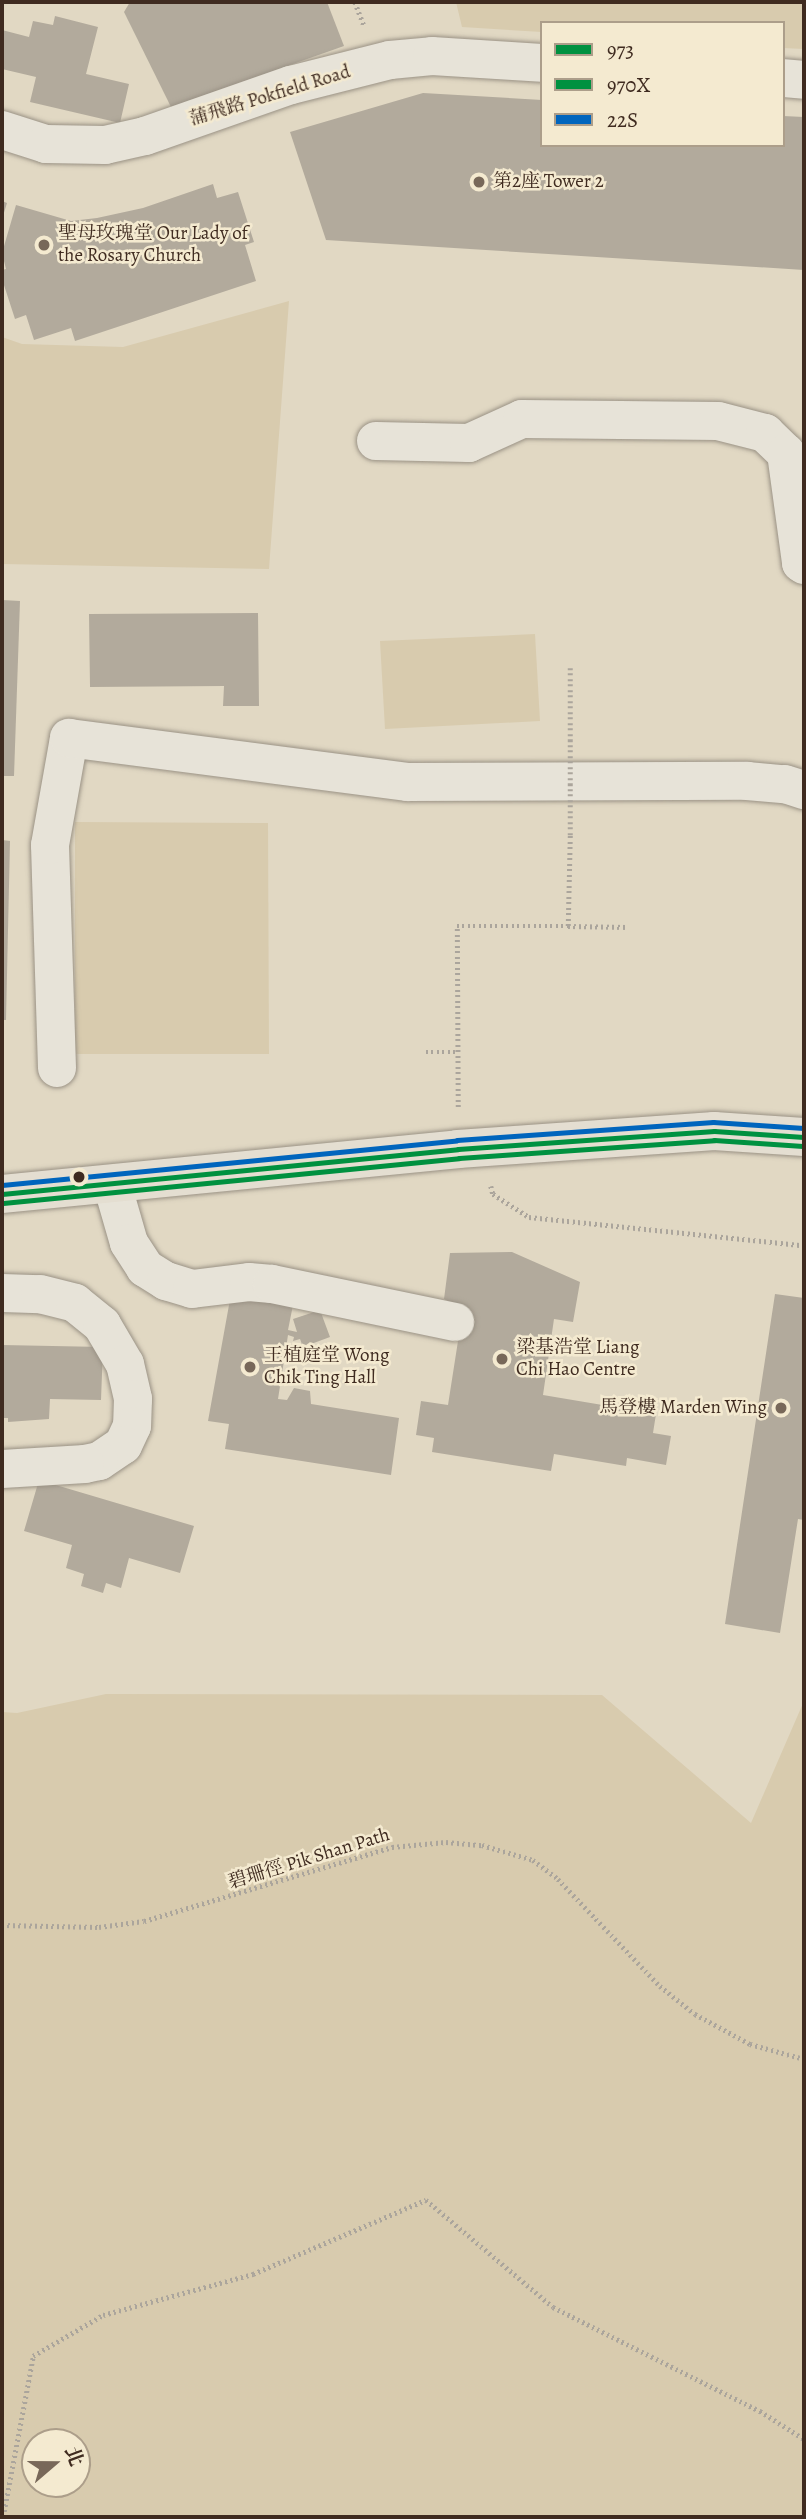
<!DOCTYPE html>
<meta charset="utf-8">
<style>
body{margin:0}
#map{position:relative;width:806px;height:2519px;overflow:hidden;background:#e1d8c3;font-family:Alegreya,"Noto Serif TC",serif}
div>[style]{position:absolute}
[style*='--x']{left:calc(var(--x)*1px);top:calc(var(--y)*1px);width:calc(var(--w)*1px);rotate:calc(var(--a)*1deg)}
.green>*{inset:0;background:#d8cbae}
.building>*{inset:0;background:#b2aa9c}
.path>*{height:4.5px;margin-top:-2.25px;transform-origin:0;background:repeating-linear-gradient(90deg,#aba59c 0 2px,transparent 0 5.5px)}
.roads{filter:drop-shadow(0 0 2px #9a9285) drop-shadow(0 0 2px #9a9285)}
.minor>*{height:38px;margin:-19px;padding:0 19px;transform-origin:19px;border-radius:19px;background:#e7e3d8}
.major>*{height:38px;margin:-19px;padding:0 19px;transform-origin:19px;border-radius:19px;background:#e4ded1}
.path-bridge>*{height:4.5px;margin-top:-2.25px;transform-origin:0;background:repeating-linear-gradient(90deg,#aba59c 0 2px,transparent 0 5.5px)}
.bus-1>*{height:5px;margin:-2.5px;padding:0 2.5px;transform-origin:2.5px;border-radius:2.5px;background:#009140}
.bus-2>*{height:5px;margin:-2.5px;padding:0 2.5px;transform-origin:2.5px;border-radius:2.5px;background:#009140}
.bus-3>*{height:5px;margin:-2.5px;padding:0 2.5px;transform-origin:2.5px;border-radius:2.5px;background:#0065bd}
.dots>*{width:19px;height:19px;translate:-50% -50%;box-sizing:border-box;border:4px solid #f4ead0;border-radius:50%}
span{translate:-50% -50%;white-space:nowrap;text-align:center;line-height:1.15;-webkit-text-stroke:5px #f4ead0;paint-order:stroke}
.street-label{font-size:19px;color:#3f2b20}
.poi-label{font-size:19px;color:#3f2b20}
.left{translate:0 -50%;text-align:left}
.right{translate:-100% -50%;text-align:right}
.frame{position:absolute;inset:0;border:4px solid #3f2b20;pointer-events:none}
.legend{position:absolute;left:540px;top:21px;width:245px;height:126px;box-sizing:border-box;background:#f4ead0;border:2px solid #ac9e8a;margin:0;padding:9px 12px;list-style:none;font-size:21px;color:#3f2b20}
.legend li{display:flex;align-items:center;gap:14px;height:35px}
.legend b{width:35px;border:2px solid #ac9e8a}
.north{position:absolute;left:21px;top:2428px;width:70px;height:70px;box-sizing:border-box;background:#f4ead0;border:2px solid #ac9e8a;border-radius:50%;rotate:70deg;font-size:19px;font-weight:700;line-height:28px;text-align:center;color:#3f2b20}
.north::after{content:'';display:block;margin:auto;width:24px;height:32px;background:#786859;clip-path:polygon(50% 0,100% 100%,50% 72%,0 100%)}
</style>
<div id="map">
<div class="green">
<i style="clip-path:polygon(456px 2px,804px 2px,804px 49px,783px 48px,783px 23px,542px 23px,542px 32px,462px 27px)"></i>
<i style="clip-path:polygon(289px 301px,269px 569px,2px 564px,2px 337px,22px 344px,123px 347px)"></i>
<i style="clip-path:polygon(535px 634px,540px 721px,385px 729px,380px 641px)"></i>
<i style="clip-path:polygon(75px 822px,268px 823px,269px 1054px,75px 1054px)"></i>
<i style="clip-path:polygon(evenodd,106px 1694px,602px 1695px,751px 1823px,804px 1701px,804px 2517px,2px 2517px,2px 1712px,17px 1713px,106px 1694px,77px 2442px,77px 2484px,35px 2484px,35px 2442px,77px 2442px)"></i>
</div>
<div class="building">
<i style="clip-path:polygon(130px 2px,327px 2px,344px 46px,171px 107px,124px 12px)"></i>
<i style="clip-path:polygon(55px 16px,98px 27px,86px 74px,129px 84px,120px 123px,30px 102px,36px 77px,2px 69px,2px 30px,29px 37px,33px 21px,53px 25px)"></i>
<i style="clip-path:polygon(423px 93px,542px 100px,542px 145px,783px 145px,783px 116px,804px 117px,804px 270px,326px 240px,290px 132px)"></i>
<i style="clip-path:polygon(213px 184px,217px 198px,238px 192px,254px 242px,245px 245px,256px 281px,75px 341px,71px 328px,34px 340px,26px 315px,15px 319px,2px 279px,2px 270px,6px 269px,2px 253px,16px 205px,71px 221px,97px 218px,143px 208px)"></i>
<i style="clip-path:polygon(2px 201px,7px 203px,2px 219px)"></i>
<i style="clip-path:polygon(2px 600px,20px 601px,14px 776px,2px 776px)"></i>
<i style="clip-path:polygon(258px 613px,259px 706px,223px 706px,224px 686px,90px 687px,89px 614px)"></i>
<i style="clip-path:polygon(2px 840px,10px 841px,6px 1020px,2px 1020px)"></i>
<i style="clip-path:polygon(512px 1252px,580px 1282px,573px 1322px,554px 1319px,543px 1395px,656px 1414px,653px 1433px,671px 1436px,666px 1465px,627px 1458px,626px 1466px,554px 1454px,551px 1471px,432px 1452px,434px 1438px,416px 1435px,421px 1401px,448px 1405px,463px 1309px,444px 1299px,450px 1253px)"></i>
<i style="clip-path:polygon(231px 1294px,295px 1295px,288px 1330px,297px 1332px,293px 1319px,320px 1310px,330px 1337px,303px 1347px,300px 1339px,293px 1341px,294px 1337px,288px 1335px,278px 1399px,287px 1400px,294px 1388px,310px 1391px,311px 1404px,399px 1418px,391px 1475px,225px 1449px,229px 1424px,208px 1421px)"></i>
<i style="clip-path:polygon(775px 1294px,804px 1298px,804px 1520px,798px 1519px,780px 1633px,725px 1624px)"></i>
<i style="clip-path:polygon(2px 1345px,103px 1347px,101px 1400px,50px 1399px,49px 1419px,8px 1422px,8px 1418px,2px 1418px)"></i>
<i style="clip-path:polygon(39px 1480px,194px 1526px,180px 1573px,129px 1558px,121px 1588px,106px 1583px,103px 1593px,81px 1586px,84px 1574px,66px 1568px,72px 1545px,24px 1531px)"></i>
</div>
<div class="path">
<i style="--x:355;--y:2;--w:26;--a:69"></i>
<i style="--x:568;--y:926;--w:60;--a:1"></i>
<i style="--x:426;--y:1052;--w:32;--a:0"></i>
<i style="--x:458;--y:1107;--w:181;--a:-90.3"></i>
<i style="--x:457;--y:926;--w:111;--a:0"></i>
<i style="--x:568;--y:926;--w:91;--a:-88.7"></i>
<i style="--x:491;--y:1186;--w:8;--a:76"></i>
<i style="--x:493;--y:1194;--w:43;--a:32.6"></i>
<i style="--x:529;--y:1217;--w:272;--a:5.9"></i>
<i style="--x:2;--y:1925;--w:97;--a:1.2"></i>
<i style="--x:99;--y:1927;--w:45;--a:-7.6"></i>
<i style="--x:144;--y:1921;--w:259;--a:-16.6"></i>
<i style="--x:392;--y:1847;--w:54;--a:-5.3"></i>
<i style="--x:446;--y:1842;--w:36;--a:5"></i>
<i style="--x:482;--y:1845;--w:53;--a:16.4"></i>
<i style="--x:533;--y:1860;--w:31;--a:37"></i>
<i style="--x:558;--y:1879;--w:148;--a:46.4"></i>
<i style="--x:660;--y:1986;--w:45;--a:38.7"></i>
<i style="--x:695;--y:2014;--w:63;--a:28.6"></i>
<i style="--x:750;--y:2044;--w:56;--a:15.5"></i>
<i style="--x:3;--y:2517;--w:164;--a:-79.4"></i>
<i style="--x:33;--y:2356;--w:81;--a:-30.4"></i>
<i style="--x:103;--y:2315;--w:156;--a:-15.3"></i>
<i style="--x:253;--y:2274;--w:188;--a:-23.2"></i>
<i style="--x:426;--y:2200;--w:166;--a:40.1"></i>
<i style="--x:553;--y:2307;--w:232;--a:26.7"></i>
<i style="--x:760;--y:2411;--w:52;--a:32.5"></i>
</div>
<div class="roads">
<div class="minor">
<i style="--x:783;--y:78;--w:21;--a:5"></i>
<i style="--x:2;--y:130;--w:46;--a:17.7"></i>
<i style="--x:46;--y:144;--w:59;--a:1"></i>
<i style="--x:105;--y:145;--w:41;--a:-12.7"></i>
<i style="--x:145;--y:136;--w:155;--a:-19.3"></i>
<i style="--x:291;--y:85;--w:102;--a:-14.2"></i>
<i style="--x:390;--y:60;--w:42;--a:-5.4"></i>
<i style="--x:432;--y:56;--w:110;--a:3.6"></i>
<i style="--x:376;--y:441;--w:93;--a:1.2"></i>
<i style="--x:469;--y:443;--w:58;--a:-24.4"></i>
<i style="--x:522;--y:419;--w:196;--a:0.6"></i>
<i style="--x:718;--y:421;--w:49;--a:14.3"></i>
<i style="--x:765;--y:433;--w:29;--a:44"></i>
<i style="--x:786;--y:453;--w:111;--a:82.2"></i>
<i style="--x:801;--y:563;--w:4;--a:34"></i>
<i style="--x:57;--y:1068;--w:223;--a:-91.8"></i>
<i style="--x:50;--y:845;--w:109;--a:-79.9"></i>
<i style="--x:69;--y:738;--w:341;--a:7.4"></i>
<i style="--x:407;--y:782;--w:340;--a:-0.2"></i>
<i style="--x:747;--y:781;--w:38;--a:5"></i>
<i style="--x:785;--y:784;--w:20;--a:18"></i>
<i style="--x:112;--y:1184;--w:61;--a:73.9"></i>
<i style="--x:129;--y:1243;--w:30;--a:57"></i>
<i style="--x:145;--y:1268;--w:25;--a:32"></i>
<i style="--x:166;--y:1281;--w:27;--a:17"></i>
<i style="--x:192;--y:1289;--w:57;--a:-7"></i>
<i style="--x:249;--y:1282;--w:23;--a:5"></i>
<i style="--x:272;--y:1284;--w:187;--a:11.7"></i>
<i style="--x:2;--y:1293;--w:38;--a:2"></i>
<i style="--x:40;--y:1294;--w:36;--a:14"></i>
<i style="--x:75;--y:1303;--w:35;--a:39"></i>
<i style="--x:102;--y:1325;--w:45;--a:59.5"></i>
<i style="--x:125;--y:1364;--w:36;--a:77"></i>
<i style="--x:133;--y:1399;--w:27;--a:92"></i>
<i style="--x:132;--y:1426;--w:21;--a:115"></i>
<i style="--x:123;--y:1445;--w:29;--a:146"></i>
<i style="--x:99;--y:1461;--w:14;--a:168"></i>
<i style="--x:85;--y:1464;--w:83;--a:176.6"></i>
</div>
<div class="major">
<i style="--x:2;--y:1194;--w:458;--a:-5.6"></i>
<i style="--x:458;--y:1149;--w:257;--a:-4"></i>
<i style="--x:714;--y:1131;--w:90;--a:3.8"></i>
</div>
</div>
<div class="path-bridge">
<i style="--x:570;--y:835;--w:168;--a:-90"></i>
</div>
<div class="bus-1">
<i style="--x:2;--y:1194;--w:458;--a:-5.6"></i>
<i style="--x:458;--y:1149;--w:257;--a:-4"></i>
<i style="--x:714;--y:1131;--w:90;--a:3.8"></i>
</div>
<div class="bus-2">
<i style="--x:3;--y:1203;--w:458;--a:-5.6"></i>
<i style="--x:459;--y:1158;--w:256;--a:-4"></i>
<i style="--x:714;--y:1140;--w:89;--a:3.9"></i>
</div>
<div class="bus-3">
<i style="--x:2;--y:1185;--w:457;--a:-5.6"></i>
<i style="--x:457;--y:1140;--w:257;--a:-4"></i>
<i style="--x:713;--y:1122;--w:91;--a:3.8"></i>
</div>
<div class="dots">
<i style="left:479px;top:182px;background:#786859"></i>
<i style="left:44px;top:245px;background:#786859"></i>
<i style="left:79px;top:1177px;background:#3f2b20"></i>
<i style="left:502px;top:1359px;background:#786859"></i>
<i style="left:250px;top:1367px;background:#786859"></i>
<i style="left:781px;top:1408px;background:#786859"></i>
</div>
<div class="street-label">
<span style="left:270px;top:96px;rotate:-17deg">蒲飛路 Pokfield Road</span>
<span style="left:309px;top:1859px;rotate:-17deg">碧珊徑 Pik Shan Path</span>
</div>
<div class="poi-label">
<span class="left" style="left:493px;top:182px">第2座 Tower 2</span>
<span class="left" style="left:58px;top:245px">聖母玫瑰堂 Our Lady of<br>the Rosary Church</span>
<span class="left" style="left:516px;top:1359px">梁基浩堂 Liang<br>Chi Hao Centre</span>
<span class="left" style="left:264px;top:1367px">王植庭堂 Wong<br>Chik Ting Hall</span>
<span class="right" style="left:767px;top:1408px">馬登樓 Marden Wing</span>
</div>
<div class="frame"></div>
<ul class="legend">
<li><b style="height:9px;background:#009140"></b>973</li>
<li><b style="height:9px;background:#009140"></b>970X</li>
<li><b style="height:9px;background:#0065bd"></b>22S</li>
</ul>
<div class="north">北</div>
</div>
